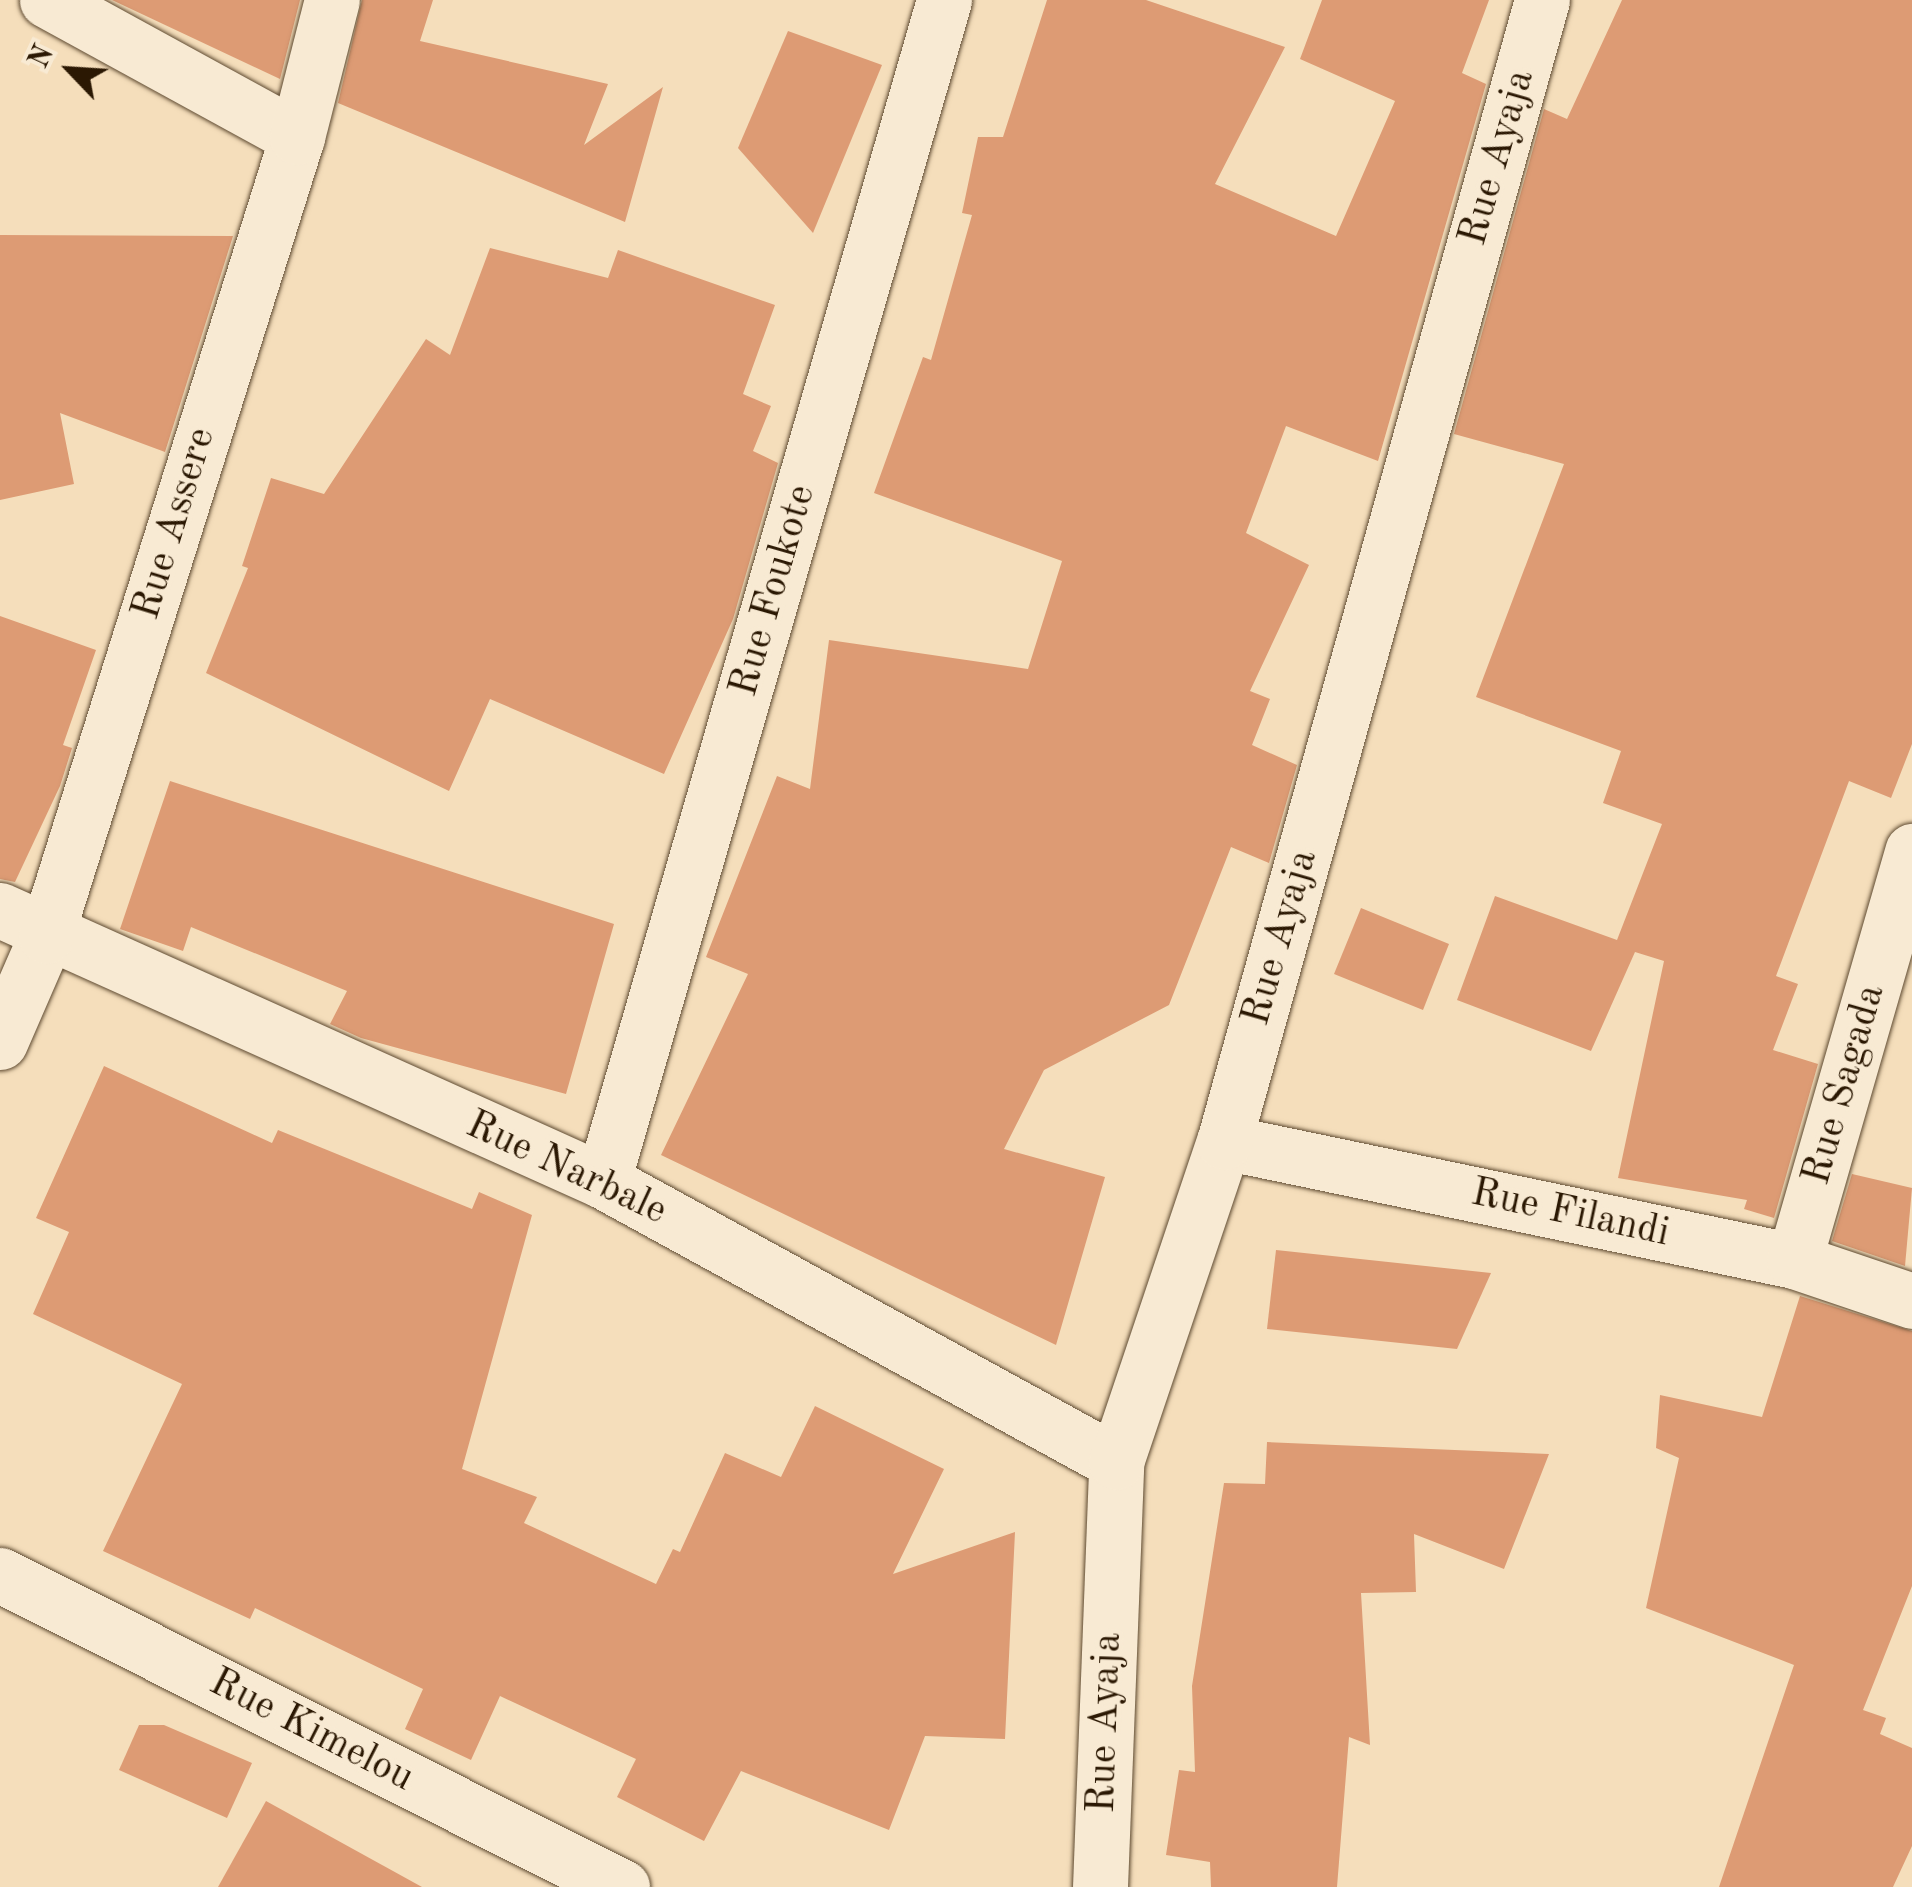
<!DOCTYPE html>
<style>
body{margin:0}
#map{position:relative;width:1912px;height:1887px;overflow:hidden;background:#f5debb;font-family:"Old Standard TT",serif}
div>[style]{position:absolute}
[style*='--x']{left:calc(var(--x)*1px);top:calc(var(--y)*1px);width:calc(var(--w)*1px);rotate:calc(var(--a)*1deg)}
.building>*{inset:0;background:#dd9b74}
.roads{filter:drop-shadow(0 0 2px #5e4a31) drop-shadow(0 0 2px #5e4a31)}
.minor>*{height:55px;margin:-27.5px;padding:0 27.5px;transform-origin:27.5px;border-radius:27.5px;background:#f8ead3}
span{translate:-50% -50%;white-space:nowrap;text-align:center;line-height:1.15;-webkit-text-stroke:9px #f8ead3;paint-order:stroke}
.street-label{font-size:40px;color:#2b1803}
.north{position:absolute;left:20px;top:20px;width:100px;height:100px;-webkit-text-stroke:8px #f8ead3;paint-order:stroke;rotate:295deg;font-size:28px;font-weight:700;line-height:40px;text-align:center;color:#2b1803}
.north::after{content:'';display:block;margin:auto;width:35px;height:45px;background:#2b1803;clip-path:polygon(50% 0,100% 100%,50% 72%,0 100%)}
</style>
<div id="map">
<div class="building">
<i style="clip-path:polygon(112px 0,300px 0,280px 79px)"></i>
<i style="clip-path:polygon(362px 0,433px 0,420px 41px,608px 84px,584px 145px,663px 87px,625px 222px,338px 103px)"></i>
<i style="clip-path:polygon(1047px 0,1146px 0,1285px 47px,1215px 184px,1336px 236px,1395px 101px,1300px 59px,1322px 0,1489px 0,1462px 73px,1486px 84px,1378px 461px,1286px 426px,1246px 533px,1309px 565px,1250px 691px,1270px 699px,1252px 745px,1297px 765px,1269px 863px,1231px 847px,1169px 1005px,1044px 1070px,1004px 1149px,1105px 1177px,1056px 1345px,661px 1155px,748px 974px,706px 957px,777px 776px,810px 789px,829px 640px,1028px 669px,1062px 561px,874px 493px,923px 357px,931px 360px,972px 215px,962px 213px,978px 137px,1003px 137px)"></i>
<i style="clip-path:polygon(1622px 0,1912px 0,1912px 744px,1891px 798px,1849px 781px,1776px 976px,1798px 984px,1773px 1050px,1818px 1064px,1774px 1218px,1744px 1209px,1747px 1200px,1618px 1178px,1664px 961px,1635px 952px,1591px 1051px,1457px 1000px,1495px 896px,1617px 940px,1662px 824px,1603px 803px,1621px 751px,1476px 697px,1564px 464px,1454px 434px,1544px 109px,1567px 119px)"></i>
<i style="clip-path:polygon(788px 31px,882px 65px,813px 233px,738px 148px)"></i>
<i style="clip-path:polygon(0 235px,233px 236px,165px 452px,60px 413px,74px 484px,0 500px)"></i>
<i style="clip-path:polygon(490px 248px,608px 278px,618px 250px,775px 305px,743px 394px,771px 406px,753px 451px,778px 463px,733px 619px,664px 774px,490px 699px,449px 791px,206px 673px,248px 568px,242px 566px,271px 478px,324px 494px,426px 339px,450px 355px)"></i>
<i style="clip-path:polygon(0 616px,96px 650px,63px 745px,72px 748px,60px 786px,15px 882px,0 879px)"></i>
<i style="clip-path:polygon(170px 781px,614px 924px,566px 1094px,361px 1038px,330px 1024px,347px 991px,191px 927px,183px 951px,120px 929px)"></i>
<i style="clip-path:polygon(1361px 908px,1449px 944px,1423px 1010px,1334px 974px)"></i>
<i style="clip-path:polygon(104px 1066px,272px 1143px,278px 1130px,472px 1209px,479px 1192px,532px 1215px,462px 1469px,537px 1497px,524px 1523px,656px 1584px,673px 1549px,680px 1552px,725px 1453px,781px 1477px,815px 1406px,944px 1469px,893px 1574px,1015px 1532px,1005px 1739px,925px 1736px,889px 1830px,741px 1771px,704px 1841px,617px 1797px,636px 1759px,500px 1696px,471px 1760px,405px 1729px,423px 1689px,255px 1608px,250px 1619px,103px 1551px,182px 1384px,33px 1314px,69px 1232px,36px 1218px)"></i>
<i style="clip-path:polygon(1852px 1174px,1912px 1188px,1905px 1266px,1832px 1241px)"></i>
<i style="clip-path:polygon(1276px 1250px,1491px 1273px,1457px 1349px,1267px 1329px)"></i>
<i style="clip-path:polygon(1800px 1296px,1912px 1331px,1912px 1586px,1863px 1710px,1886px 1718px,1880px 1734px,1912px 1748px,1912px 1846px,1893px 1887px,1719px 1887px,1794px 1665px,1646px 1608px,1679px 1458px,1656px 1448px,1660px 1395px,1762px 1417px)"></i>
<i style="clip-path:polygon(1267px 1442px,1549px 1454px,1504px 1569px,1414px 1534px,1416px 1592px,1361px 1593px,1370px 1745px,1349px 1737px,1337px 1887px,1211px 1887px,1210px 1862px,1166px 1855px,1179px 1770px,1195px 1772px,1192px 1686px,1224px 1483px,1265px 1484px)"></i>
<i style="clip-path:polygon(139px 1725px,164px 1725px,252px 1763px,227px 1818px,119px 1770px)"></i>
<i style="clip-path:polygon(266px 1801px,422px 1887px,218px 1887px)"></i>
</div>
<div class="roads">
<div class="minor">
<i style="--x:47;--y:0;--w:285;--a:28.7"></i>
<i style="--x:0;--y:910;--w:661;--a:24.2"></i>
<i style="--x:603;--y:1181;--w:585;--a:28.71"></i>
<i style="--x:0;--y:1042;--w:116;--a:-66.5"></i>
<i style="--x:46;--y:936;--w:837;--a:-72.56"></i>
<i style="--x:297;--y:137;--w:141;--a:-75.7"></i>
<i style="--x:1224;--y:1142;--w:582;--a:11.79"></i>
<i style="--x:1794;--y:1261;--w:125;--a:18.7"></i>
<i style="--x:603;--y:1181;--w:1229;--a:-73.89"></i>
<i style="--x:1794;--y:1261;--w:427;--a:-73.9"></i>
<i style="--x:0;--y:1575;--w:696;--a:26.64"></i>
<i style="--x:1100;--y:1887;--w:425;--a:-87.8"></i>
<i style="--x:1116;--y:1462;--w:338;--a:-71.4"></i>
<i style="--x:1224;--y:1142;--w:1185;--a:-74.44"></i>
</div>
</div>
<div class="street-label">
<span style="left:1498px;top:158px;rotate:-74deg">Rue Ayaja</span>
<span style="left:175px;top:524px;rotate:-73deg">Rue Assere</span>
<span style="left:774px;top:591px;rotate:-74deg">Rue Foukote</span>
<span style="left:1281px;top:938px;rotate:-74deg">Rue Ayaja</span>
<span style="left:1845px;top:1085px;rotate:-74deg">Rue Sagada</span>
<span style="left:566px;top:1169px;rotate:25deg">Rue Narbale</span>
<span style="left:1570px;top:1214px;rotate:12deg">Rue Filandi</span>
<span style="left:1106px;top:1723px;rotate:-88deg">Rue Ayaja</span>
<span style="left:311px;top:1731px;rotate:27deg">Rue Kimelou</span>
</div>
<div class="north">N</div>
</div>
